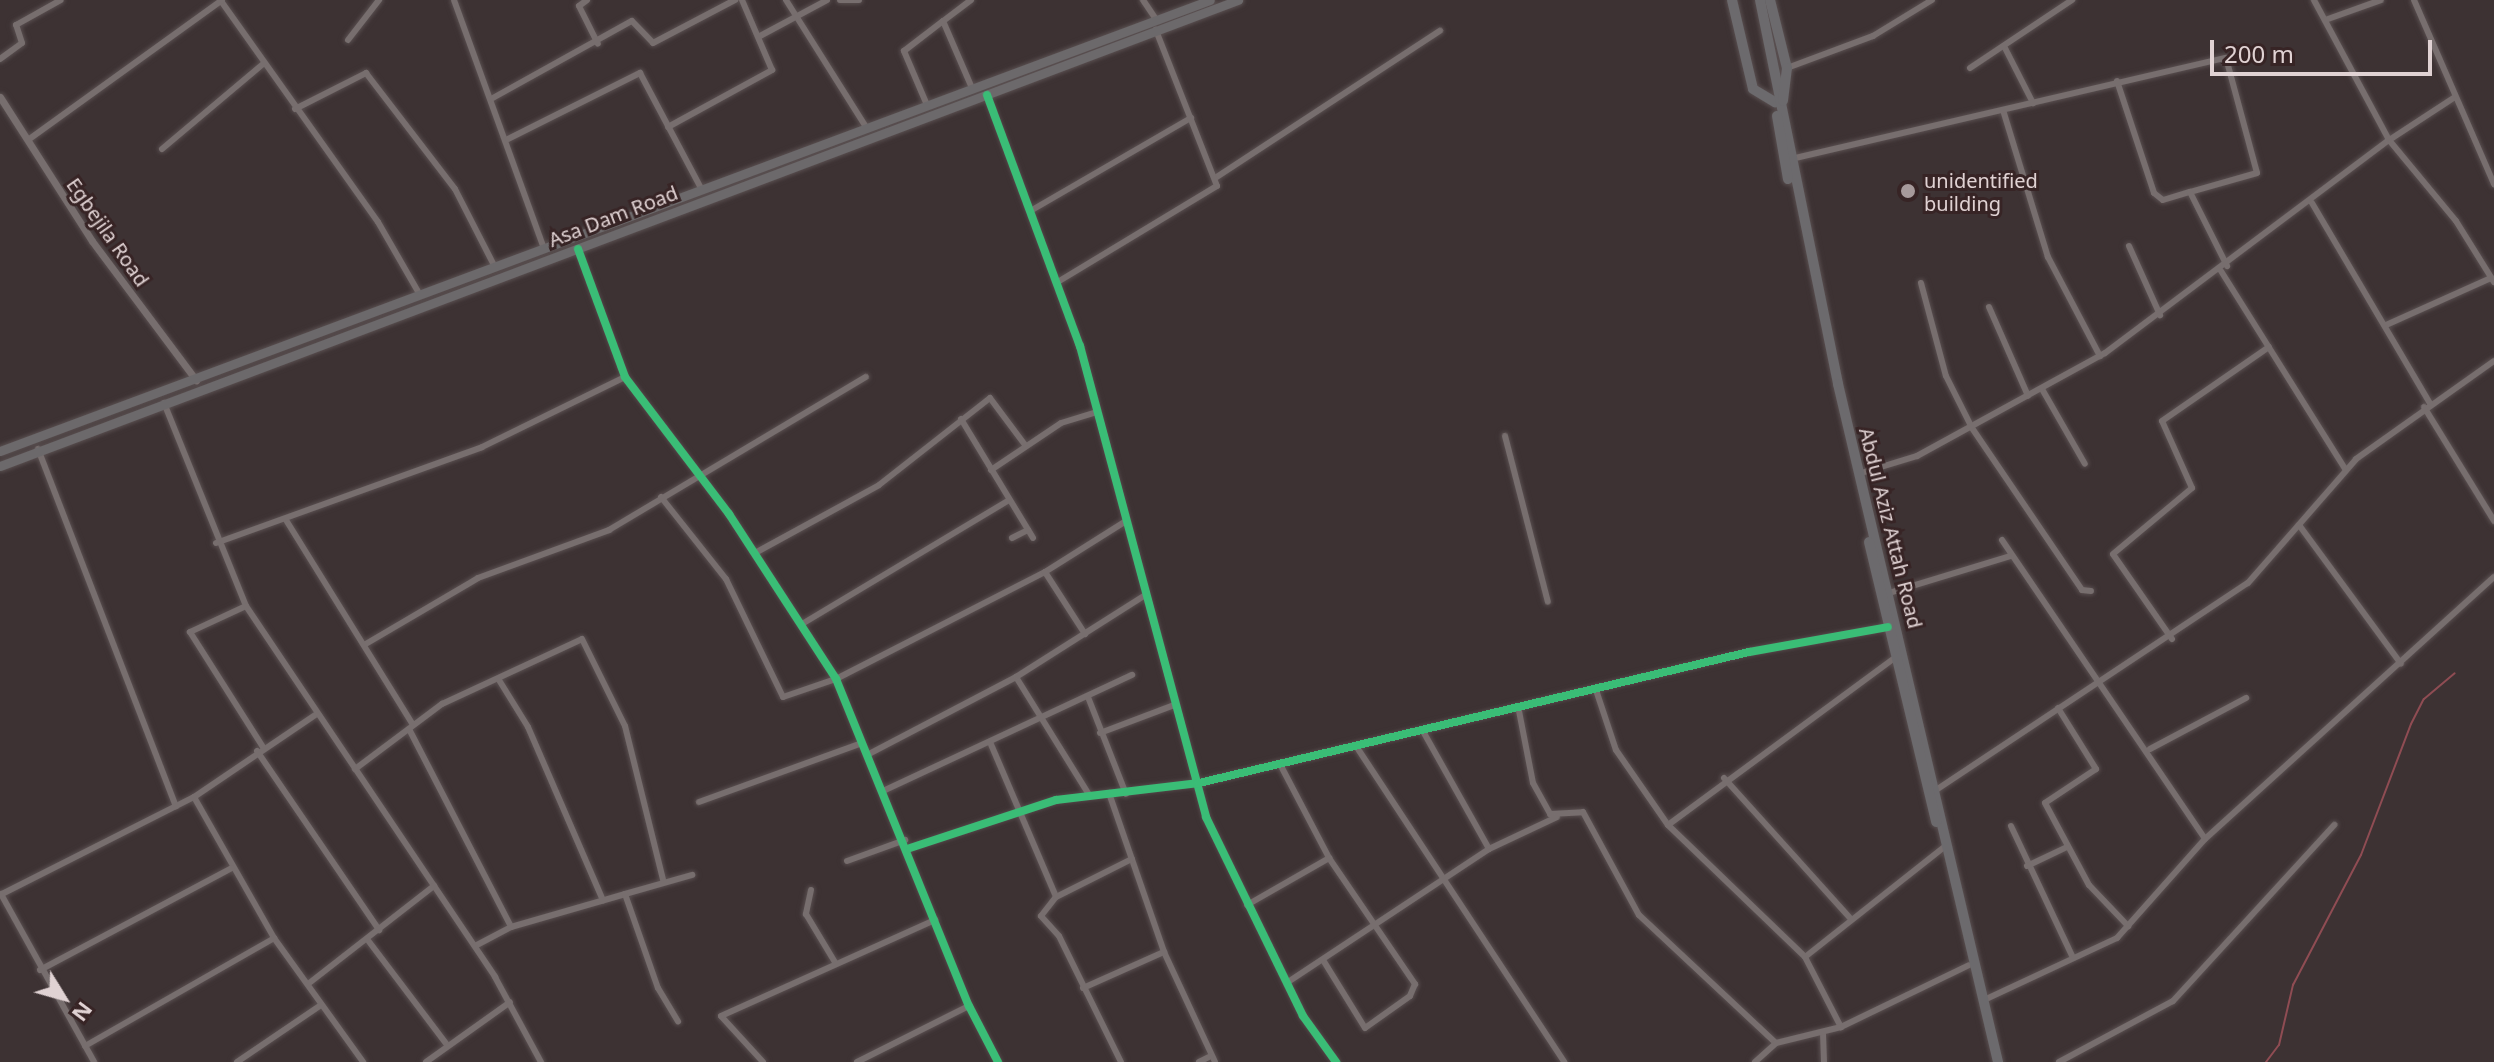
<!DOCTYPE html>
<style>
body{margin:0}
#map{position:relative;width:2494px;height:1062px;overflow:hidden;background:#3d3233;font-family:"Noto Sans",sans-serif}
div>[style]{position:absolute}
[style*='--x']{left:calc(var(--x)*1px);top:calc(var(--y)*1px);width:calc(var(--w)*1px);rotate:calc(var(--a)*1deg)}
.stream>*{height:2px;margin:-1px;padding:0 1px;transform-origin:1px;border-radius:1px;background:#8f4c53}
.roads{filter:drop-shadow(0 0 2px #594f50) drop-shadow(0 0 2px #594f50)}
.minor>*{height:6px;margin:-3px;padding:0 3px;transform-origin:3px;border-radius:3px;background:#776e6e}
.tertiary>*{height:7px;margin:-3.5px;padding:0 3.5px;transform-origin:3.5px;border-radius:3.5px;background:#776e6e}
.primary>*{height:9px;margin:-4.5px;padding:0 4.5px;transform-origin:4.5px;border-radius:4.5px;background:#6c696b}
.trunk>*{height:10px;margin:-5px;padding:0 5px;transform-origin:5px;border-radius:5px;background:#6c6a6d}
.cycleway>*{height:8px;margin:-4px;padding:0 4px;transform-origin:4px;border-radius:4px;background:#3abd76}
.dots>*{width:22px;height:22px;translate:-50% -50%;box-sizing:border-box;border:4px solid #372425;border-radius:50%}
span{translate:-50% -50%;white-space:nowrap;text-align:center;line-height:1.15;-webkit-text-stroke:6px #372425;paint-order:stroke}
.poi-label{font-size:20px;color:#e0d2d3}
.left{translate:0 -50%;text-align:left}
.street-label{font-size:20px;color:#e0d2d3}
.north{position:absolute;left:24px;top:958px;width:80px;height:80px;-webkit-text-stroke:6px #372425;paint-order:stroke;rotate:127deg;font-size:22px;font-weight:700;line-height:32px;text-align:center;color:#e0d2d3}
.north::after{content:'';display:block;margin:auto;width:28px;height:36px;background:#e0d2d3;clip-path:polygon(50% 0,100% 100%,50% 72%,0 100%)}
.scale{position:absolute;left:2210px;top:40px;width:222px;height:36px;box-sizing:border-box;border:4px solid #e0d2d3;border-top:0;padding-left:10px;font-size:24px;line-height:28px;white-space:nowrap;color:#e0d2d3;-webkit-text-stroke:6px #372425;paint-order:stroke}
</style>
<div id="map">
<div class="stream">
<i style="--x:2266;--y:1062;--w:21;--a:-53"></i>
<i style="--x:2279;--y:1045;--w:62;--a:-76.9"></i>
<i style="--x:2293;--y:985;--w:147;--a:-62.4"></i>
<i style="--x:2361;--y:855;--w:140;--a:-69.1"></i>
<i style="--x:2411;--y:724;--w:28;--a:-63"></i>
<i style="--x:2424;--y:699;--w:40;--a:-40"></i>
</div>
<div class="roads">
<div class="minor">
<i style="--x:454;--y:0;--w:264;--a:70.1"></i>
<i style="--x:587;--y:0;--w:10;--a:143"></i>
<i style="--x:579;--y:6;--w:42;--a:63.4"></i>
<i style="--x:786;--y:0;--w:150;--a:57.8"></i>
<i style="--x:840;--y:0;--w:19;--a:0"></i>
<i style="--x:971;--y:0;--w:35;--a:143"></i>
<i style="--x:943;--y:21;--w:73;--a:66.6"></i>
<i style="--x:1143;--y:0;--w:22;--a:56"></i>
<i style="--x:2414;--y:0;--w:201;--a:66.5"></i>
<i style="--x:221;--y:1;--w:271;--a:54.6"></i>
<i style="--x:378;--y:222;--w:84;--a:60.1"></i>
<i style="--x:2328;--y:19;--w:56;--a:-19.7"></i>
<i style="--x:760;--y:36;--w:76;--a:-28.2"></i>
<i style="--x:348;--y:40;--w:51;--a:-52.2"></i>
<i style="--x:2005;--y:48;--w:62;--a:63"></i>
<i style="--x:0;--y:59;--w:27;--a:-36"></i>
<i style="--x:22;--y:43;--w:19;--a:-108"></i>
<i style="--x:16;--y:25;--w:51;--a:-29.1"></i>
<i style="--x:1787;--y:68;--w:92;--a:-20.4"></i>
<i style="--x:1873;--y:36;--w:69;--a:-31.4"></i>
<i style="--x:1970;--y:68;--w:123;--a:-33.7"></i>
<i style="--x:2117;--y:81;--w:118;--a:71.7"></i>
<i style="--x:2154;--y:193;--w:11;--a:38"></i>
<i style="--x:2163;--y:200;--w:28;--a:-17"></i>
<i style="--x:987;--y:95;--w:268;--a:69.7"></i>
<i style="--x:1080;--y:346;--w:488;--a:75"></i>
<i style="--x:1206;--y:817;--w:221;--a:64"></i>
<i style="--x:1303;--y:1016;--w:57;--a:54.3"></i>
<i style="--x:2455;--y:97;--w:79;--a:146.9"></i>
<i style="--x:2389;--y:140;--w:105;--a:50.4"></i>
<i style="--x:2456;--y:221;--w:72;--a:58.1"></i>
<i style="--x:491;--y:99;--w:161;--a:-29"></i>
<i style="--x:632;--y:21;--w:30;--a:46"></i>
<i style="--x:653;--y:43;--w:93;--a:-27.7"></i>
<i style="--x:927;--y:105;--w:59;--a:-113.1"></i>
<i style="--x:904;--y:51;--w:49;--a:-37.6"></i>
<i style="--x:295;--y:109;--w:80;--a:-26.9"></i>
<i style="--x:366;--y:73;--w:146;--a:52.5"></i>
<i style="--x:455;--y:189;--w:88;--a:62.9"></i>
<i style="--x:2003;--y:110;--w:154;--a:73"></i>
<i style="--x:2048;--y:257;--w:112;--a:62.3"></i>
<i style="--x:668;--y:127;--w:119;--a:-28.7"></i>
<i style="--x:772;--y:70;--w:76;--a:-113.2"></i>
<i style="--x:508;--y:139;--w:148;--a:-26.6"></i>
<i style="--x:640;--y:73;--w:130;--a:62.1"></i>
<i style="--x:28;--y:140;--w:239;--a:-35.8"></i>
<i style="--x:162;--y:149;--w:132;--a:-40.1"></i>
<i style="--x:1791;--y:159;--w:447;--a:-13.1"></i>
<i style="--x:2226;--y:58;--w:119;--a:74.9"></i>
<i style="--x:2257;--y:173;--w:70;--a:164.2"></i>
<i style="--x:2190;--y:192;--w:83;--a:63.4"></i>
<i style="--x:1215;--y:178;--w:269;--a:-33.2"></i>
<i style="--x:2312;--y:203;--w:232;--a:59.5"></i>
<i style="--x:1032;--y:210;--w:184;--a:-30.1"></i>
<i style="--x:2129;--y:246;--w:76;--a:65.8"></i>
<i style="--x:578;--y:249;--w:136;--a:69.8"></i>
<i style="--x:625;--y:377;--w:172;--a:52.8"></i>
<i style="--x:729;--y:514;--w:197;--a:57"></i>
<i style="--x:836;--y:679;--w:353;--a:67.9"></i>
<i style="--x:969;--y:1006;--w:63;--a:62.6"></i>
<i style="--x:2221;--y:271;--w:235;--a:57.9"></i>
<i style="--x:1056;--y:283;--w:188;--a:-31.1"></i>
<i style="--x:1217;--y:186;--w:168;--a:-111.4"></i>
<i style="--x:1921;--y:283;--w:96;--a:75"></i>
<i style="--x:1946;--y:376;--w:58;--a:63.4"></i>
<i style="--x:1972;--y:428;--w:196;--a:55.8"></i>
<i style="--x:2082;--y:590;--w:9;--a:6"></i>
<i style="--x:1989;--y:307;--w:97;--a:66.3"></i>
<i style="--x:2386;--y:325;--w:115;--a:-24.1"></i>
<i style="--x:2042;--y:389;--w:86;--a:60.2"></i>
<i style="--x:164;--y:403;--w:219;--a:68"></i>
<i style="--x:246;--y:606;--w:447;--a:56.1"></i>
<i style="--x:495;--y:977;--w:97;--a:61.6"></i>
<i style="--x:2424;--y:407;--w:134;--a:58.4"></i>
<i style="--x:961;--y:419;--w:139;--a:58.8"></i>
<i style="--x:1505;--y:436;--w:171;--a:75.5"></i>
<i style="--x:38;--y:449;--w:383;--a:68.9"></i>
<i style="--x:991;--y:470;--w:84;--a:-33.9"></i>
<i style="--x:1061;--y:423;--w:38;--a:-17"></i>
<i style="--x:1858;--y:474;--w:62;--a:-17"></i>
<i style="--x:1917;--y:456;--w:214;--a:-28.7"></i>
<i style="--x:2105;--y:353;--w:355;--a:-36.9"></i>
<i style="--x:2389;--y:140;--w:159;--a:-118.2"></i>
<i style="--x:661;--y:497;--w:105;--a:51.6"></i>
<i style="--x:726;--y:579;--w:131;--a:64.2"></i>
<i style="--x:783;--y:697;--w:56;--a:-18.8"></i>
<i style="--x:836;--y:679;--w:235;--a:-27.1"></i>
<i style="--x:1045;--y:572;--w:96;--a:-32.2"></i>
<i style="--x:286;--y:520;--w:241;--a:58.2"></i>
<i style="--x:2299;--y:525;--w:172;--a:53.7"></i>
<i style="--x:1012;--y:538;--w:18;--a:-27"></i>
<i style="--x:2002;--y:540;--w:361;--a:55.8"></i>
<i style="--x:216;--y:543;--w:283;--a:-19.8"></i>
<i style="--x:482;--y:447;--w:159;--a:-26.1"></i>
<i style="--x:755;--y:553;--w:141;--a:-28.7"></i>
<i style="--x:879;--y:485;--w:141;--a:-38.1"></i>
<i style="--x:990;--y:398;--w:59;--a:53.3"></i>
<i style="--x:1045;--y:572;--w:74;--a:57.2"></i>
<i style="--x:1889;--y:593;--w:127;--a:-16.9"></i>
<i style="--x:246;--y:606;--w:62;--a:155.1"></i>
<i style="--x:190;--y:632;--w:136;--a:57.6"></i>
<i style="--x:802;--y:624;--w:241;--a:-30.9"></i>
<i style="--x:2172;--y:639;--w:103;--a:-124.8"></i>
<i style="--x:2113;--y:554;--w:103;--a:-39.9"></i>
<i style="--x:2192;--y:488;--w:73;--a:-114.1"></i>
<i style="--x:2162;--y:421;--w:130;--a:-34.7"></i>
<i style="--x:364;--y:645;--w:132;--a:-30.4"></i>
<i style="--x:478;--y:578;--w:140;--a:-20.1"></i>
<i style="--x:609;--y:530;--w:299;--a:-30.8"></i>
<i style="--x:1016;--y:677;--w:137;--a:58.2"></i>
<i style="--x:499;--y:680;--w:55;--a:58.3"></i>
<i style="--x:528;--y:727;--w:189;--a:66.6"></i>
<i style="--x:1597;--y:693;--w:60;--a:71.6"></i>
<i style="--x:1616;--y:750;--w:91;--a:55.3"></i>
<i style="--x:1668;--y:825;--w:190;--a:43.9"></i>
<i style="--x:1805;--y:957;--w:79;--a:62.8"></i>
<i style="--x:1088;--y:697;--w:104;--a:68.6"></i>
<i style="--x:2058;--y:708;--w:72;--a:58.1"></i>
<i style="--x:2096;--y:769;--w:61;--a:146.3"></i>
<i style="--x:2045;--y:803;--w:93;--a:61.8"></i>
<i style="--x:2089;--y:885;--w:57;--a:46.4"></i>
<i style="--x:1519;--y:711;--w:73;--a:79"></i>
<i style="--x:1533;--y:783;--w:35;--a:61"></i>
<i style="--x:1550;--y:814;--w:33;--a:-3"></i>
<i style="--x:1583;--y:812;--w:117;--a:61.5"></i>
<i style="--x:1639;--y:915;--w:187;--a:43.1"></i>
<i style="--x:409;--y:729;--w:223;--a:62.7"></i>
<i style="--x:1100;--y:733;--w:79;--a:-20.7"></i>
<i style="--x:1424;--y:733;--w:133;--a:60.7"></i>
<i style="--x:990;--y:742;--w:168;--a:66.9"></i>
<i style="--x:1358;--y:749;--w:375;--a:56.6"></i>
<i style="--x:2150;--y:749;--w:109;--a:-28"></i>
<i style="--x:257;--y:751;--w:217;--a:55.7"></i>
<i style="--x:867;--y:755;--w:168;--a:-27.6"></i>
<i style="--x:1016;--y:677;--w:153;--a:-32.4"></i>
<i style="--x:1281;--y:766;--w:104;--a:62.4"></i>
<i style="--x:1329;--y:858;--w:153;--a:55.7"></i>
<i style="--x:1415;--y:984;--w:13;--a:113"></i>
<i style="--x:1410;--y:996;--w:55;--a:144.6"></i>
<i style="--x:1365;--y:1028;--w:80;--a:-121.7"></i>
<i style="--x:355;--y:769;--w:109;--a:-36.8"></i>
<i style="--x:442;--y:704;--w:154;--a:-24.9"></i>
<i style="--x:582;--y:639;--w:97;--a:63.7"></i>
<i style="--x:625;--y:726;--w:159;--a:76.1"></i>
<i style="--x:1724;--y:778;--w:187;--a:48"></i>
<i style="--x:1936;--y:790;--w:374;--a:-33.6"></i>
<i style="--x:2248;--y:583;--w:164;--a:-48.9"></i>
<i style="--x:2356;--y:459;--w:169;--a:-35.4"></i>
<i style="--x:883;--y:791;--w:275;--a:-25"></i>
<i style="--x:1109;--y:793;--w:168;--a:70.9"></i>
<i style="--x:1164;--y:952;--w:121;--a:65.1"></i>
<i style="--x:194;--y:797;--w:162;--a:60.4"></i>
<i style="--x:274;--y:938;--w:153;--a:54.3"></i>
<i style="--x:699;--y:802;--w:173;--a:-19.9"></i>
<i style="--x:1668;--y:825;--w:285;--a:-36.4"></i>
<i style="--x:2011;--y:826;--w:146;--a:64.8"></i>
<i style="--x:910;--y:848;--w:154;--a:-18.2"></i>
<i style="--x:1056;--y:800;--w:144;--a:-6.8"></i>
<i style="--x:1199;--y:783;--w:565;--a:-13.4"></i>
<i style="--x:1749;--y:652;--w:141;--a:-10.2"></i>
<i style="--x:847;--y:861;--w:62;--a:-19.9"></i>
<i style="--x:2027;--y:866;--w:44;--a:-25.4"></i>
<i style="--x:811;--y:890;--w:25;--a:102"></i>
<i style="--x:806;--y:914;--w:58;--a:59"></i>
<i style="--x:1;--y:894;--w:192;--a:61"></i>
<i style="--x:625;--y:894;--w:70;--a:-15.8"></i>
<i style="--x:0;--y:895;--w:217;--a:-26.8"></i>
<i style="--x:194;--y:797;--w:146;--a:-34.1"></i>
<i style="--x:1247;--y:905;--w:95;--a:-29.8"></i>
<i style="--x:367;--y:939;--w:134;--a:52.9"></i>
<i style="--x:475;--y:946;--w:41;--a:-27.8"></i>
<i style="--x:511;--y:927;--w:119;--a:-16.1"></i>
<i style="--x:625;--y:894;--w:100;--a:70.7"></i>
<i style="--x:658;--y:988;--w:39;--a:59"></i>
<i style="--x:1805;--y:957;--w:182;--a:-38.3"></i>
<i style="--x:40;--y:970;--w:217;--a:-28"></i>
<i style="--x:1288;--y:982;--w:241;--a:-33.5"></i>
<i style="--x:1489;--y:849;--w:75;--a:-25.2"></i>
<i style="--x:308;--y:984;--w:160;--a:-37.9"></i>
<i style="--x:1083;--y:988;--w:89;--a:-24"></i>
<i style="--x:1984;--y:1000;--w:147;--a:-25"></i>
<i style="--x:2117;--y:938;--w:132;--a:-48.4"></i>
<i style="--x:2205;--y:839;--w:390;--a:-42.2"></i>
<i style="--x:1823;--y:1033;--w:29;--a:88"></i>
<i style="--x:85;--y:1046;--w:218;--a:-29.7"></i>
<i style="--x:237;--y:1062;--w:102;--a:-34.2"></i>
<i style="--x:426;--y:1062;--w:103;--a:-35.5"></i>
<i style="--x:763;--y:1062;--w:62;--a:-132.4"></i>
<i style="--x:721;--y:1016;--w:235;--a:-24.2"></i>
<i style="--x:857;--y:1062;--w:125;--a:-26.6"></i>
<i style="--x:1121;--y:1062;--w:140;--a:-116.2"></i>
<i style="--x:1059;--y:936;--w:27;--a:-132"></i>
<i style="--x:1041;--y:916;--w:24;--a:-52"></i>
<i style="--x:1056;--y:897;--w:85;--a:-26.6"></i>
<i style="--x:1199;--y:1062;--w:13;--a:-27"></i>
<i style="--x:1755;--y:1062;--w:28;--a:-42"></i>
<i style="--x:1776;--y:1043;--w:67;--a:-13.8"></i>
<i style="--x:1841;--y:1027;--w:142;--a:-25.8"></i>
<i style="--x:2059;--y:1062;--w:129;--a:-28.2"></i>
<i style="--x:2173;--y:1001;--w:239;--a:-47.5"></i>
</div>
<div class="tertiary">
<i style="--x:0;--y:97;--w:171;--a:57.4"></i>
<i style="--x:92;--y:241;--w:174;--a:53.2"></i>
</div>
<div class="primary">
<i style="--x:0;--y:451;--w:1291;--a:-20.44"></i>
<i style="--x:0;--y:466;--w:1323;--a:-20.63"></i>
</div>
<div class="trunk">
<i style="--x:1732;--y:0;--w:91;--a:76.7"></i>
<i style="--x:1753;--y:89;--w:26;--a:31"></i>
<i style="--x:1760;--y:0;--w:392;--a:78.5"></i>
<i style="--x:1838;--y:384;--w:697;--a:76.72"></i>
<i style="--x:1770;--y:0;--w:70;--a:76"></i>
<i style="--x:1787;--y:68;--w:33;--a:97"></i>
<i style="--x:1777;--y:116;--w:64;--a:80.1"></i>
<i style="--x:1869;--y:542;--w:288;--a:76.5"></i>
</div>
</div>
<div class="cycleway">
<i style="--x:987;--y:95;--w:268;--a:69.7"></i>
<i style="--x:1080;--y:346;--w:488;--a:75"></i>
<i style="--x:1206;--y:817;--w:221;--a:64"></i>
<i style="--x:1303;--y:1016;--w:57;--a:54.3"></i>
<i style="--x:578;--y:249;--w:136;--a:69.8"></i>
<i style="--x:625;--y:377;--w:172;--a:52.8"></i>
<i style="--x:729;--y:514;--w:197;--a:57"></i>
<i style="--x:836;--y:679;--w:353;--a:67.9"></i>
<i style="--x:969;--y:1006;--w:63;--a:62.6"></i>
<i style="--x:910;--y:848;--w:154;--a:-18.2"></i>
<i style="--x:1056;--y:800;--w:144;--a:-6.8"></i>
<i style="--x:1199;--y:783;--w:565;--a:-13.4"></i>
<i style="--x:1749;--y:652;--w:141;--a:-10.2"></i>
</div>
<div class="dots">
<i style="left:1908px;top:191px;background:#a79a9b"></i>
</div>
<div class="poi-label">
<span class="left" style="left:1924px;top:192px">unidentified<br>building</span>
</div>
<div class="street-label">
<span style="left:613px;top:216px;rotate:-21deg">Asa Dam Road</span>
<span style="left:108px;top:232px;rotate:55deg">Egbejila Road</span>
<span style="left:1891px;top:528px;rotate:76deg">Abdul Aziz Attah Road</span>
</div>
<div class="north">N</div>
<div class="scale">200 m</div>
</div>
